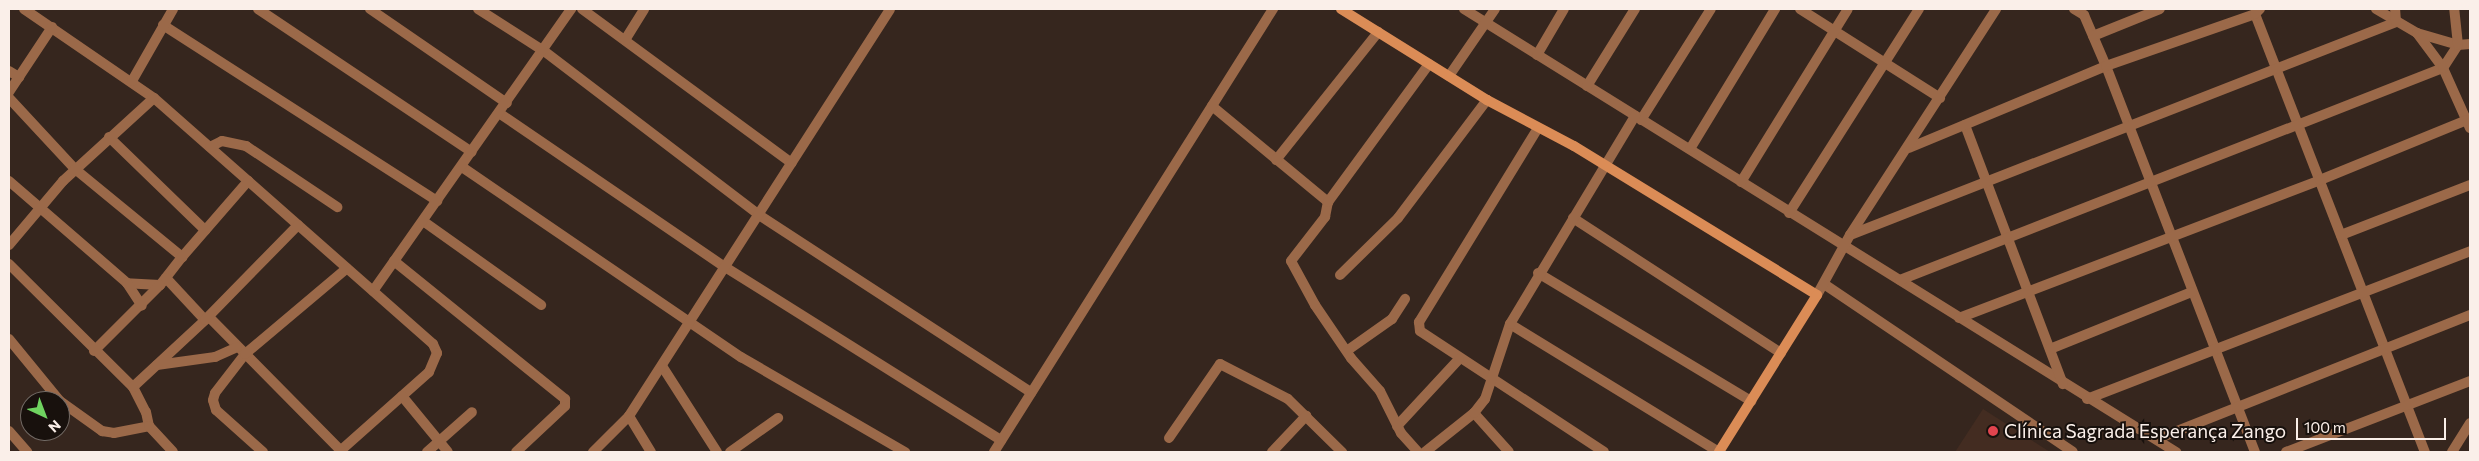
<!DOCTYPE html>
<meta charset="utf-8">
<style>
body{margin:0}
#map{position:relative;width:2479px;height:461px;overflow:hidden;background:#36261e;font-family:Commissioner,sans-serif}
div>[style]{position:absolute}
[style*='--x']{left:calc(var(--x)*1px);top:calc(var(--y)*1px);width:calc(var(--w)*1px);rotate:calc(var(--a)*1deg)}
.built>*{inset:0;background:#432c21}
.street>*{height:10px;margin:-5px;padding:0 5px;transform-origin:5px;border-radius:5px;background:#9b6949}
.secondary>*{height:10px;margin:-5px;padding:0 5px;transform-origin:5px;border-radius:5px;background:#db8c56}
.dots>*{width:14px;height:14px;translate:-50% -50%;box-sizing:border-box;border:2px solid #18110d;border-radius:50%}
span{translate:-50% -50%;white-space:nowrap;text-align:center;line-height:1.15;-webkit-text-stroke:4px #18110d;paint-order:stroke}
.poi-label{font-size:19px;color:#faefe9}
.left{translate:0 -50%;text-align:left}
.frame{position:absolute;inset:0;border:10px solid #faefe9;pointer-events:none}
.north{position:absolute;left:20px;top:391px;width:50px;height:50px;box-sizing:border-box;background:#18110d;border:1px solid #726a65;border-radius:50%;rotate:137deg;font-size:14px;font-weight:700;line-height:20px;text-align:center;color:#faefe9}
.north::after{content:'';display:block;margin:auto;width:18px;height:22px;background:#6fd360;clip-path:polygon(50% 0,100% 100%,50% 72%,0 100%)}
.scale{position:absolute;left:2296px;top:418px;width:150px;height:22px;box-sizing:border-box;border:2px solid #faefe9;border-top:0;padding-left:6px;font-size:15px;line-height:18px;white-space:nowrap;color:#faefe9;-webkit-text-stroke:4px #18110d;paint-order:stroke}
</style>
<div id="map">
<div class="built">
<i style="clip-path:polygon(1983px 409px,2050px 452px,1955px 452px)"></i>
</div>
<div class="street">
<i style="--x:24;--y:9;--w:158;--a:34.4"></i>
<i style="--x:154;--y:98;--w:372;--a:41.4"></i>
<i style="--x:433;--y:344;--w:10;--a:66"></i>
<i style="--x:437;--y:353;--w:21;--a:113"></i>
<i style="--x:429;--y:372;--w:120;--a:138.4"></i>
<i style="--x:258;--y:9;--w:257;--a:33.8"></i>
<i style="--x:370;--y:9;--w:166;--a:34.5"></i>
<i style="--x:478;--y:9;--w:78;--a:32.5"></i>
<i style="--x:544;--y:51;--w:270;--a:37.3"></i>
<i style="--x:759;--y:215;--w:325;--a:33.1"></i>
<i style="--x:582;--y:9;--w:260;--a:36.3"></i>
<i style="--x:1464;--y:9;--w:839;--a:31.89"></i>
<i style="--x:1800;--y:9;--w:166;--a:32.4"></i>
<i style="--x:2074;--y:9;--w:12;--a:31"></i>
<i style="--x:2084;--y:15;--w:56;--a:66.7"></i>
<i style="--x:2106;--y:66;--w:414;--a:68.9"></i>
<i style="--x:2376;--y:9;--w:48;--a:30.3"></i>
<i style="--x:2417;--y:33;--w:43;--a:16.3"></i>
<i style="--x:2458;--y:45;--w:12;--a:-5"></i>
<i style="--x:2255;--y:14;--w:470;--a:68.8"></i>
<i style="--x:163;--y:25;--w:326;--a:32.7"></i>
<i style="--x:2417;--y:33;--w:44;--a:53.4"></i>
<i style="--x:2443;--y:68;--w:66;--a:65.8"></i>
<i style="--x:2093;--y:36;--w:72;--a:-21.9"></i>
<i style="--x:625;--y:40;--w:36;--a:-58"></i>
<i style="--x:1537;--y:55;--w:53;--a:-59.6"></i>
<i style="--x:9;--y:71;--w:12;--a:31"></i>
<i style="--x:1449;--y:76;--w:81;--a:-55.5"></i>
<i style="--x:132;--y:81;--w:83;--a:-60.3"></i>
<i style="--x:1587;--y:86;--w:91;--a:-58.1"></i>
<i style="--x:9;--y:92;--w:78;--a:-56.5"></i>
<i style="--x:9;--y:98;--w:97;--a:47.1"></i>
<i style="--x:75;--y:169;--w:139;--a:39.4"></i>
<i style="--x:182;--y:257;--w:36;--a:128"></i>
<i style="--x:160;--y:285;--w:33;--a:-177"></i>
<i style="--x:1212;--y:106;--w:151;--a:39.6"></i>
<i style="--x:499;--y:113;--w:273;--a:34.3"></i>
<i style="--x:725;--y:267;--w:326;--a:32.1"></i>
<i style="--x:1641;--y:120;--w:131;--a:-57.8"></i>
<i style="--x:1965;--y:125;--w:277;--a:69.3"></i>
<i style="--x:1538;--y:128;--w:228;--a:121.5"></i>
<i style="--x:1419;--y:322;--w:9;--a:84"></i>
<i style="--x:1420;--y:331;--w:220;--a:33.3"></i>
<i style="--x:109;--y:137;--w:134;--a:44.1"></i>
<i style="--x:210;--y:147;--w:13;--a:-27"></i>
<i style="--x:222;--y:141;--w:25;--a:12"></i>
<i style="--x:246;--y:146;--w:110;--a:33.8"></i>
<i style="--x:1909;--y:148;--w:213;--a:-22.6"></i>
<i style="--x:2106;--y:66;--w:158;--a:-19.2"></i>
<i style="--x:2255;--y:14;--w:7;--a:-45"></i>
<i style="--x:1690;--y:149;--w:164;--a:-58.7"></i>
<i style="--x:1276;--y:160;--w:164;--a:-51.4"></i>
<i style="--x:462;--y:167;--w:338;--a:34.3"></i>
<i style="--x:741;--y:357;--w:190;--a:30.1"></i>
<i style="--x:9;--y:181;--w:156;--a:40.8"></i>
<i style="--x:127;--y:283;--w:27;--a:57"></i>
<i style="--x:1741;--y:182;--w:203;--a:-58.3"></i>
<i style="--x:1789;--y:213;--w:242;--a:-57.5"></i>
<i style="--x:1573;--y:218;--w:248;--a:33"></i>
<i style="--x:423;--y:221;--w:145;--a:35.4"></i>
<i style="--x:1850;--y:235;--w:586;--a:-21.31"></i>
<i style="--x:2396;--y:22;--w:13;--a:-94"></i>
<i style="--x:2341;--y:235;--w:138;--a:-21.2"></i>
<i style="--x:9;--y:245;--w:84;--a:-49.8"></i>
<i style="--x:63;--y:181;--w:123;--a:-42.4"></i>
<i style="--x:182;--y:257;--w:101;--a:-49"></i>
<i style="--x:394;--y:261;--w:220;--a:38.9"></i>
<i style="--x:565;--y:399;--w:7;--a:90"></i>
<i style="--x:565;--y:406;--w:67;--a:136.8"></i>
<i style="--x:9;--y:264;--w:175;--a:44.8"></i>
<i style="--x:133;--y:387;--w:28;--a:63"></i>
<i style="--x:146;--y:412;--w:14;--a:78"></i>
<i style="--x:1538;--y:273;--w:249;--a:31"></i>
<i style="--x:1340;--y:275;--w:81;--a:-44.5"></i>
<i style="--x:1398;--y:218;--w:148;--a:-53"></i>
<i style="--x:166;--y:278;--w:57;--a:47.1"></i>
<i style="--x:1900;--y:280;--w:583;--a:-21.33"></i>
<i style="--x:2443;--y:68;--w:27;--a:-57"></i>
<i style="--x:2458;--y:45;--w:36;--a:-96"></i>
<i style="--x:1824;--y:284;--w:300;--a:34"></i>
<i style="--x:373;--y:291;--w:345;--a:-54.9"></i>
<i style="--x:1817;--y:295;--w:68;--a:-61.2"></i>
<i style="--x:1850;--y:235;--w:269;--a:-57.1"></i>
<i style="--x:209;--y:317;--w:188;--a:45.4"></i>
<i style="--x:1959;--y:318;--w:386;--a:-20.9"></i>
<i style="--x:2320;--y:180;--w:159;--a:-22.2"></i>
<i style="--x:1510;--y:324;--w:245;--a:31.5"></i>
<i style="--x:9;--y:339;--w:80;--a:50.6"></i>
<i style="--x:2050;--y:349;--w:153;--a:-21.9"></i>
<i style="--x:1348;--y:350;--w:54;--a:-35.2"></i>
<i style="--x:1392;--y:319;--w:24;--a:-57"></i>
<i style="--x:94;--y:351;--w:93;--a:-45"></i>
<i style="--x:157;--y:365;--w:59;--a:-7.9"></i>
<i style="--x:215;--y:357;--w:24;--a:-24"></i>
<i style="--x:662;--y:366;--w:102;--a:57.4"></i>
<i style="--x:133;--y:387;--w:98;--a:-42.9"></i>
<i style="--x:205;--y:320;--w:133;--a:-45.6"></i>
<i style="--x:402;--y:396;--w:72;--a:50.6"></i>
<i style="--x:2087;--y:399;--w:411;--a:-21.1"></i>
<i style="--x:60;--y:401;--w:52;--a:35.5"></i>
<i style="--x:102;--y:431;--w:12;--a:9"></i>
<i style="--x:114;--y:433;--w:36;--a:-11"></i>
<i style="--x:149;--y:426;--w:35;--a:47"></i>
<i style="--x:1474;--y:413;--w:52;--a:48.1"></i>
<i style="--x:629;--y:416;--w:42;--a:58.6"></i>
<i style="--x:1397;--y:426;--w:91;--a:-47.2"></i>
<i style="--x:9;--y:431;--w:28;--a:49"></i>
<i style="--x:1169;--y:438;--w:90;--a:-55.4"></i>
<i style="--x:1220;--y:364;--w:76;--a:27.2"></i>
<i style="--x:1288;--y:399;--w:76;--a:44.5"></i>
<i style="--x:2157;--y:439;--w:337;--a:-21.6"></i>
<i style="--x:263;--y:452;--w:63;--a:-138.2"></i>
<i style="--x:216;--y:410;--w:10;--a:-107"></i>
<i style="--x:213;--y:400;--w:7;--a:-74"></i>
<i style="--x:215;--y:393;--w:49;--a:-52.4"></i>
<i style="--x:245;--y:354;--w:133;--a:-40.1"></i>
<i style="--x:427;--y:452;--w:60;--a:-41.6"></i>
<i style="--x:593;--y:452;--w:51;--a:-45"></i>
<i style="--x:629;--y:416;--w:483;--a:-57.3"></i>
<i style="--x:730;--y:452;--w:59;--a:-35.3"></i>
<i style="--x:994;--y:452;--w:524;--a:-57.8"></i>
<i style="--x:1272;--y:452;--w:50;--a:-46.6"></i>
<i style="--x:1418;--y:452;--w:25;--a:-132"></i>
<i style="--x:1401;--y:433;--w:47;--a:-116.6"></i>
<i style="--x:1380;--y:391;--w:44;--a:-131.3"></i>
<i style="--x:1351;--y:358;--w:64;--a:-124.2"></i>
<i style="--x:1315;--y:305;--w:50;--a:-118.6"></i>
<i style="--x:1291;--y:261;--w:56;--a:-52.3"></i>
<i style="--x:1325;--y:217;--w:15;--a:-79"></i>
<i style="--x:1328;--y:202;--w:171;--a:-53.8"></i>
<i style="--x:1425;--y:452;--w:63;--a:-38.5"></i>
<i style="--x:1474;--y:413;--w:18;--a:-52"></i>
<i style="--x:1485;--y:399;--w:79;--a:-71.6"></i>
<i style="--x:1510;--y:324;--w:243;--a:-59"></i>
<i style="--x:2286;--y:452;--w:197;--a:-21.1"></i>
<i style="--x:2452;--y:452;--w:34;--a:-58"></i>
</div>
<div class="secondary">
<i style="--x:1341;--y:9;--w:172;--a:31.9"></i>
<i style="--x:1487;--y:100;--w:98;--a:27.9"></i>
<i style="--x:1574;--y:146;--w:285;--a:31.5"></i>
<i style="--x:1817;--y:295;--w:185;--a:122"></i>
</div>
<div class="dots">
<i style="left:1993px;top:431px;background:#e0444e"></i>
</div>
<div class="poi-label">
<span class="left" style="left:2004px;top:431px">Clínica Sagrada Esperança Zango</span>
</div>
<div class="frame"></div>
<div class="north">N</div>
<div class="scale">100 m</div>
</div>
